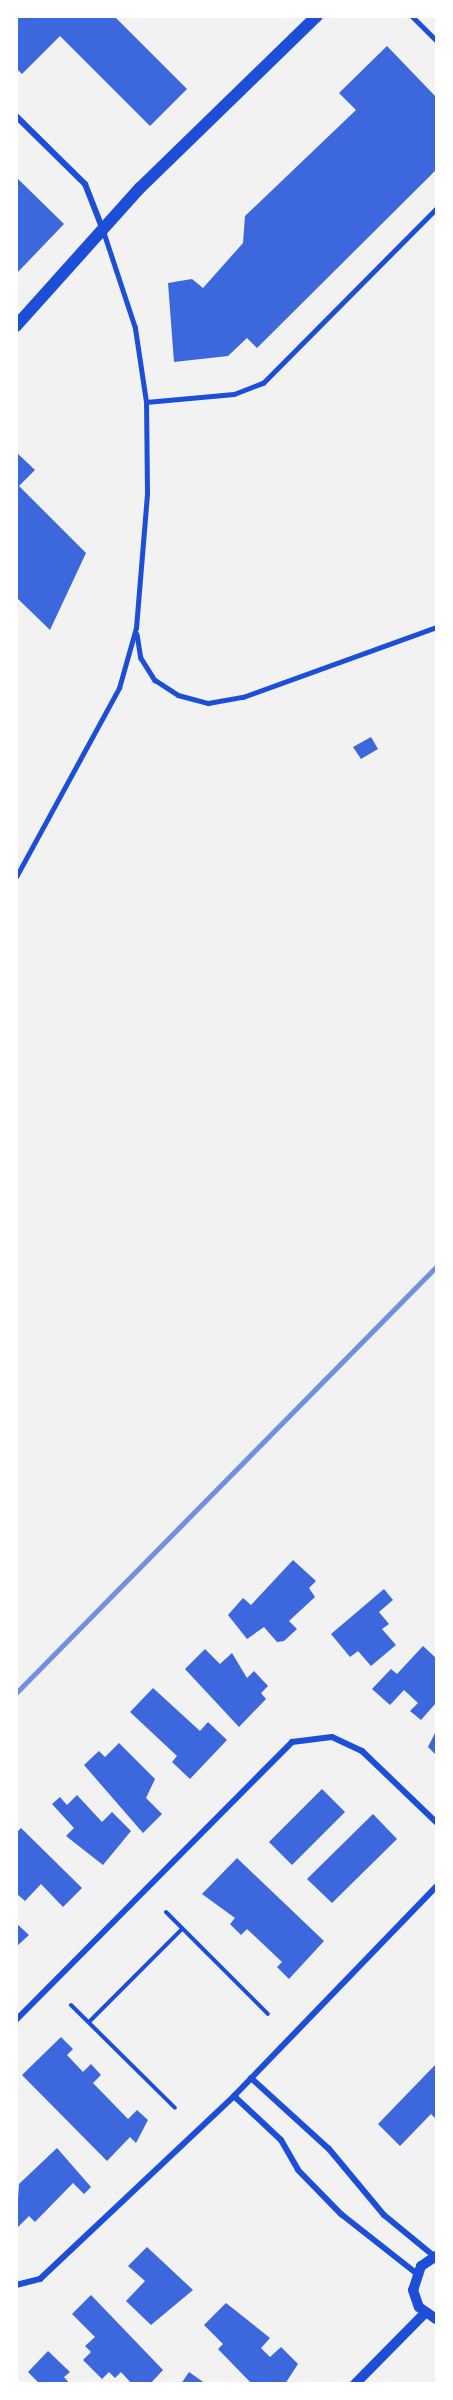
<!DOCTYPE html>
<style>
body{margin:0}
#map{position:relative;width:453px;height:2400px;overflow:hidden;background:#f2f2f2;font-family:"Space Grotesk",sans-serif}
div>[style]{position:absolute}
[style*='--x']{left:calc(var(--x)*1px);top:calc(var(--y)*1px);width:calc(var(--w)*1px);rotate:calc(var(--a)*1deg)}
.building>*{inset:0;background:#3d67dc}
.path>*{height:4px;margin:-2px;padding:0 2px;transform-origin:2px;border-radius:2px;background:#1d4ed8}
.service>*{height:4.5px;margin:-2.25px;padding:0 2.25px;transform-origin:2.25px;border-radius:2.25px;background:#1d4ed8}
.minor>*{height:6px;margin:-3px;padding:0 3px;transform-origin:3px;border-radius:3px;background:#1d4ed8}
.tertiary>*{height:10px;margin:-5px;padding:0 5px;transform-origin:5px;border-radius:5px;background:#1d4ed8}
.secondary>*{height:12px;margin:-6px;padding:0 6px;transform-origin:6px;border-radius:6px;background:#1d4ed8}
.rail>*{height:4.5px;margin:-2.25px;padding:0 2.25px;transform-origin:2.25px;border-radius:2.25px;background:#7290e2}
span{translate:-50% -50%;white-space:nowrap;text-align:center;line-height:1.15;-webkit-text-stroke:4.5px #fff;paint-order:stroke}
.frame{position:absolute;inset:0;border:18px solid #fff;pointer-events:none}
</style>
<div id="map">
<div class="building">
<i style="clip-path:polygon(16px 16px,114px 16px,187px 89px,150px 126px,60px 36px,22px 74px,16px 68px)"></i>
<i style="clip-path:polygon(387px 46px,436px 97px,436px 170px,257px 348px,247px 338px,228px 356px,174px 362px,168px 283px,192px 279px,203px 288px,243px 243px,245px 216px,356px 110px,339px 93px)"></i>
<i style="clip-path:polygon(16px 177px,64px 224px,16px 274px)"></i>
<i style="clip-path:polygon(16px 452px,35px 470px,19px 486px,86px 553px,50px 630px,16px 597px)"></i>
<i style="clip-path:polygon(371px 737px,378px 749px,361px 759px,353px 747px)"></i>
<i style="clip-path:polygon(293px 1560px,316px 1581px,309px 1588px,315px 1597px,289px 1621px,297px 1629px,284px 1641px,277px 1642px,264px 1627px,247px 1639px,228px 1615px,243px 1598px,251px 1605px)"></i>
<i style="clip-path:polygon(384px 1589px,393px 1600px,379px 1612px,389px 1624px,382px 1629px,396px 1645px,371px 1666px,358px 1651px,350px 1657px,331px 1634px)"></i>
<i style="clip-path:polygon(423px 1646px,436px 1658px,436px 1703px,421px 1720px,410px 1711px,418px 1703px,404px 1690px,390px 1705px,372px 1689px,391px 1669px,397px 1674px)"></i>
<i style="clip-path:polygon(205px 1649px,220px 1664px,232px 1653px,247px 1678px,254px 1671px,268px 1686px,261px 1693px,266px 1699px,239px 1727px,185px 1669px)"></i>
<i style="clip-path:polygon(153px 1688px,200px 1731px,208px 1722px,227px 1740px,190px 1779px,172px 1762px,177px 1756px,130px 1712px)"></i>
<i style="clip-path:polygon(436px 1731px,436px 1755px,428px 1747px)"></i>
<i style="clip-path:polygon(119px 1743px,155px 1779px,146px 1798px,162px 1814px,143px 1833px,84px 1765px,99px 1751px,105px 1757px)"></i>
<i style="clip-path:polygon(322px 1789px,345px 1812px,292px 1865px,269px 1842px)"></i>
<i style="clip-path:polygon(77px 1795px,102px 1822px,112px 1812px,131px 1831px,103px 1865px,66px 1836px,74px 1828px,52px 1804px,60px 1797px,67px 1805px)"></i>
<i style="clip-path:polygon(373px 1814px,397px 1839px,332px 1903px,307px 1879px)"></i>
<i style="clip-path:polygon(21px 1828px,82px 1888px,63px 1907px,41px 1884px,25px 1901px,16px 1893px,16px 1833px)"></i>
<i style="clip-path:polygon(237px 1858px,324px 1941px,289px 1979px,277px 1967px,282px 1962px,247px 1929px,241px 1935px,230px 1924px,235px 1918px,202px 1894px)"></i>
<i style="clip-path:polygon(16px 1923px,29px 1935px,16px 1947px)"></i>
<i style="clip-path:polygon(61px 2037px,73px 2049px,67px 2055px,83px 2072px,91px 2064px,101px 2075px,93px 2083px,128px 2119px,137px 2110px,148px 2120px,136px 2143px,130px 2137px,107px 2161px,22px 2075px)"></i>
<i style="clip-path:polygon(436px 2064px,436px 2119px,431px 2114px,400px 2146px,378px 2124px)"></i>
<i style="clip-path:polygon(57px 2148px,91px 2187px,84px 2194px,73px 2183px,35px 2222px,29px 2216px,16px 2229px,19px 2184px)"></i>
<i style="clip-path:polygon(147px 2247px,193px 2290px,151px 2325px,126px 2301px,145px 2281px,128px 2266px)"></i>
<i style="clip-path:polygon(91px 2295px,163px 2370px,150px 2384px,132px 2384px,121px 2372px,115px 2378px,109px 2372px,102px 2379px,83px 2360px,91px 2352px,85px 2346px,95px 2337px,72px 2314px)"></i>
<i style="clip-path:polygon(226px 2303px,270px 2338px,261px 2348px,270px 2357px,281px 2347px,298px 2364px,285px 2384px,252px 2384px,218px 2349px,223px 2344px,204px 2325px)"></i>
<i style="clip-path:polygon(48px 2351px,70px 2372px,64px 2377px,70px 2384px,40px 2384px,28px 2372px)"></i>
<i style="clip-path:polygon(189px 2372px,206px 2384px,181px 2384px)"></i>
</div>
<div class="path">
<i style="--x:166;--y:1912;--w:144;--a:45"></i>
<i style="--x:71;--y:2005;--w:146;--a:44.7"></i>
<i style="--x:89;--y:2022;--w:132;--a:-45"></i>
</div>
<div class="service">
<i style="--x:412;--y:16;--w:34;--a:45"></i>
<i style="--x:146;--y:402;--w:88;--a:-5.2"></i>
<i style="--x:234;--y:394;--w:31;--a:-21"></i>
<i style="--x:263;--y:383;--w:245;--a:-45.2"></i>
<i style="--x:137;--y:634;--w:24;--a:81"></i>
<i style="--x:141;--y:658;--w:26;--a:58"></i>
<i style="--x:155;--y:680;--w:27;--a:33"></i>
<i style="--x:178;--y:695;--w:31;--a:15"></i>
<i style="--x:208;--y:703;--w:36;--a:-10"></i>
<i style="--x:243;--y:697;--w:205;--a:-19.9"></i>
<i style="--x:16;--y:877;--w:215;--a:-61.4"></i>
<i style="--x:119;--y:688;--w:62;--a:-74.2"></i>
<i style="--x:136;--y:628;--w:134;--a:-85.3"></i>
<i style="--x:147;--y:494;--w:92;--a:-90.6"></i>
<i style="--x:146;--y:402;--w:75;--a:-98.5"></i>
<i style="--x:135;--y:328;--w:102;--a:-108.3"></i>
</div>
<div class="minor">
<i style="--x:16;--y:116;--w:97;--a:44.6"></i>
<i style="--x:85;--y:184;--w:49;--a:68.6"></i>
<i style="--x:16;--y:2020;--w:392;--a:-45.2"></i>
<i style="--x:292;--y:1742;--w:40;--a:-7.1"></i>
<i style="--x:332;--y:1737;--w:33;--a:25"></i>
<i style="--x:362;--y:1751;--w:103;--a:43.8"></i>
<i style="--x:251;--y:2078;--w:105;--a:42.3"></i>
<i style="--x:329;--y:2149;--w:86;--a:50.2"></i>
<i style="--x:384;--y:2215;--w:65;--a:39.4"></i>
<i style="--x:234;--y:2096;--w:64;--a:43.1"></i>
<i style="--x:281;--y:2140;--w:34;--a:60"></i>
<i style="--x:298;--y:2170;--w:62;--a:45.7"></i>
<i style="--x:341;--y:2214;--w:95;--a:38.2"></i>
<i style="--x:16;--y:2285;--w:25;--a:-14"></i>
<i style="--x:40;--y:2279;--w:267;--a:-43.3"></i>
<i style="--x:234;--y:2096;--w:291;--a:-46"></i>
</div>
<div class="tertiary">
<i style="--x:436;--y:2256;--w:18;--a:146"></i>
<i style="--x:421;--y:2266;--w:25;--a:108"></i>
<i style="--x:413;--y:2290;--w:18;--a:71"></i>
<i style="--x:419;--y:2307;--w:21;--a:35"></i>
<i style="--x:355;--y:2384;--w:100;--a:-45.4"></i>
</div>
<div class="secondary">
<i style="--x:16;--y:326;--w:186;--a:-48.1"></i>
<i style="--x:140;--y:188;--w:247;--a:-44.2"></i>
</div>
<div class="rail">
<i style="--x:16;--y:1693;--w:598;--a:-45.41"></i>
</div>
<div class="frame"></div>
</div>
